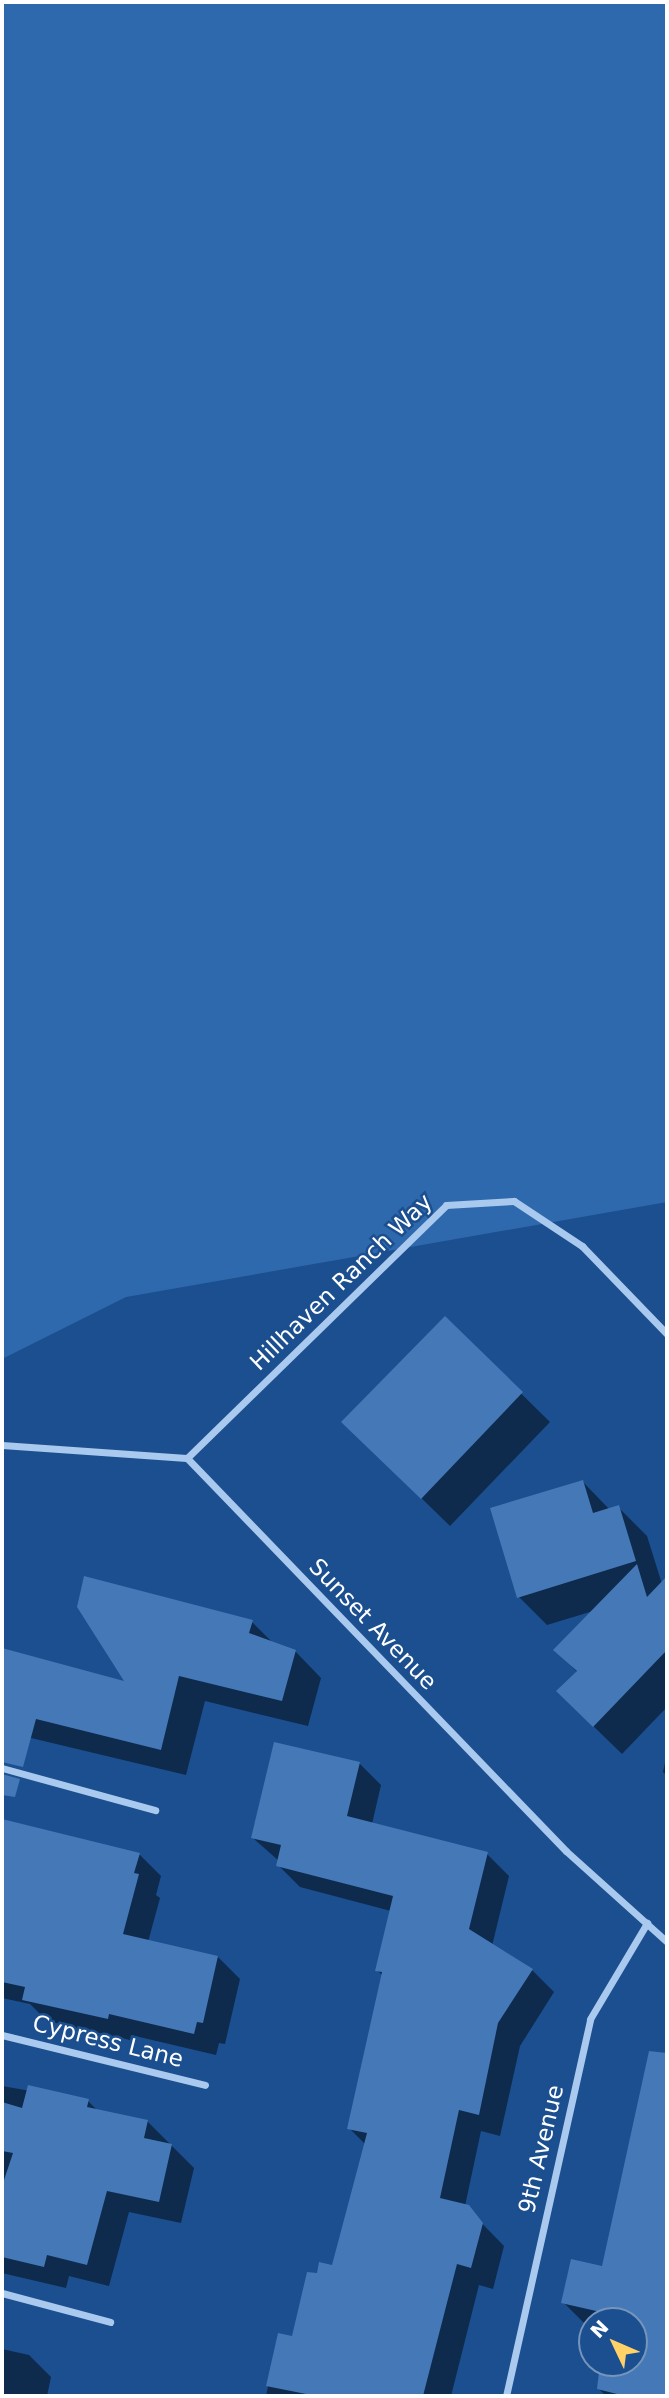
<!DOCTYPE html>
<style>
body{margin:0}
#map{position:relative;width:669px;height:2398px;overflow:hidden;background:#1b4f8f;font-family:"DejaVu Sans",sans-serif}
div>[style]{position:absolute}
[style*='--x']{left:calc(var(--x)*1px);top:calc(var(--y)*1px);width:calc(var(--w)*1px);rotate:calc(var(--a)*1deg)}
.green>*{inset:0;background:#2e69ad}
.shadow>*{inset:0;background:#0007}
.building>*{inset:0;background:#4478b7}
.street>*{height:7px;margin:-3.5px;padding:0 3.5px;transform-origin:3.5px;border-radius:3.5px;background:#a9c9ee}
span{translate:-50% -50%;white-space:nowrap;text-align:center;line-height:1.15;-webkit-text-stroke:5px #1b4f8f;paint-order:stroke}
.street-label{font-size:23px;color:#fff}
.frame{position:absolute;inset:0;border:4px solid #fff;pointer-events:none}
.north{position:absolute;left:578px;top:2307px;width:70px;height:70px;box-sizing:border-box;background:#1b4f8f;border:2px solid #7695bc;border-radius:50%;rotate:314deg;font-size:19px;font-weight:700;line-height:28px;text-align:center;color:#fff}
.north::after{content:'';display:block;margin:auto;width:24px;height:32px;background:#ffd166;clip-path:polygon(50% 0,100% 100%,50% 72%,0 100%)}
</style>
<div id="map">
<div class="green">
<i style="clip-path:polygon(2px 2px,667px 2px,667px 1202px,126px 1297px,2px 1359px)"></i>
</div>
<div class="shadow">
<i style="clip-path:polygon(445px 1319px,550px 1422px,450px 1526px,372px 1450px)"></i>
<i style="clip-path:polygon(583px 1482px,610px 1510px,618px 1507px,647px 1536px,662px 1584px,667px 1578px,667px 1707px,622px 1754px,586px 1719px,578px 1673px,556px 1650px,593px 1611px,547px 1625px,519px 1597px)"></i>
<i style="clip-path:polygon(252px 1622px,274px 1644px,295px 1651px,321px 1678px,308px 1726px,205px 1701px,186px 1775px,6px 1732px,2px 1727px,2px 1650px,128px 1684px)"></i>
<i style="clip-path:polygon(667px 1754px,667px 1776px,663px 1772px)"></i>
<i style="clip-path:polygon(359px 1763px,381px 1785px,372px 1824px,487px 1854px,509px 1876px,492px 1946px,532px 1970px,554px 1992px,520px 2046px,500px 2136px,481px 2131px,465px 2206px,504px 2246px,493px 2289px,479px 2285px,451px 2396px,266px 2396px,279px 2335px,293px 2338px,318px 2275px,334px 2267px,366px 2145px,349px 2128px,383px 1976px,377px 1970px,391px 1911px,300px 1887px,278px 1865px,279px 1861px,253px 1838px)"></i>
<i style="clip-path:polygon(2px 1821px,139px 1854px,161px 1876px,156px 1895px,160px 1898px,148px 1942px,218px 1957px,240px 1979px,225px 2044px,219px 2043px,216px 2055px,131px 2035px,130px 2040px,47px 2021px,30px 2004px,2px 1998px)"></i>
<i style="clip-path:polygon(2px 2086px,88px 2101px,98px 2111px,147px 2121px,194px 2168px,181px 2223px,129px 2212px,109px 2286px,69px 2276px,66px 2288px,2px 2273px)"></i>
<i style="clip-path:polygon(635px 2120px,667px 2127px,667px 2396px,606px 2396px,599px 2389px,601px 2363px,634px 2363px,634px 2321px,592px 2321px,592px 2326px,585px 2324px,563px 2302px,603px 2268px)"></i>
<i style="clip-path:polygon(2px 2349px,29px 2355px,51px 2377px,47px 2396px,2px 2396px)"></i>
</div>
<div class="building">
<i style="clip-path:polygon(445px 1316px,523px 1392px,421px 1499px,341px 1422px)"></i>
<i style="clip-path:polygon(583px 1480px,593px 1513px,619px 1505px,636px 1561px,517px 1598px,490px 1508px)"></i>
<i style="clip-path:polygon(637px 1564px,647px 1597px,667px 1576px,667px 1650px,593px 1727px,556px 1691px,577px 1671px,553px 1650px)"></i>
<i style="clip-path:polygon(84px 1576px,253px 1620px,249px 1633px,296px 1650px,282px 1701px,179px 1676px,161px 1750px,36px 1719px,23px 1767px,2px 1762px,2px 1648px,124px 1681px,77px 1607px)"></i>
<i style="clip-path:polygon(274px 1742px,360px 1762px,347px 1816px,488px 1852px,469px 1929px,533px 1969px,498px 2023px,479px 2115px,459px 2110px,440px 2198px,469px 2205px,483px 2223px,471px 2268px,457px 2264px,423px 2396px,316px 2396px,266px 2386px,278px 2333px,292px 2336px,307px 2272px,317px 2273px,319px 2262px,332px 2265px,367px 2133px,347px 2129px,382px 1972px,375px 1971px,393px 1896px,276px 1866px,281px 1845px,251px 1838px)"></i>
<i style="clip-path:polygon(2px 1774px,20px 1779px,15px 1797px,2px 1795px)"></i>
<i style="clip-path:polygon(2px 1819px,140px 1853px,134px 1873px,139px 1874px,123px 1934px,218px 1956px,203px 2023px,197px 2022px,194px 2034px,109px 2014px,108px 2019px,22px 2000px,25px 1987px,2px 1982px)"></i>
<i style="clip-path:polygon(649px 2051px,667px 2053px,667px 2396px,625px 2396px,597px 2389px,600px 2363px,634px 2363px,634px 2321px,604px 2321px,605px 2313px,561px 2303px,571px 2259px,602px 2266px)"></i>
<i style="clip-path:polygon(28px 2085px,89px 2099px,87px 2107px,148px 2120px,144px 2138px,172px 2144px,159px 2202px,107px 2191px,87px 2265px,47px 2255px,44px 2267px,2px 2257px,2px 2186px,13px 2153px,2px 2151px,2px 2102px,22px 2108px)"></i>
</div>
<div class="street">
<i style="--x:2;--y:1445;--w:185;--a:4"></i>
<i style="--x:187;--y:1458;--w:546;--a:46.04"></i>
<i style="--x:566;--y:1851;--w:136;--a:42"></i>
<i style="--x:187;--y:1458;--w:362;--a:-44.3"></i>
<i style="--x:446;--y:1205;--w:68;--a:-3.4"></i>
<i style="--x:514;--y:1201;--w:82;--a:33.5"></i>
<i style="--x:582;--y:1246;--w:122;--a:46"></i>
<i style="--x:2;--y:1768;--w:159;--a:15.4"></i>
<i style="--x:2;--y:2035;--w:209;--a:13.8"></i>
<i style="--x:2;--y:2293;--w:112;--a:15"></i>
<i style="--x:506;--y:2396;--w:386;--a:-77.4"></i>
<i style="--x:590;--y:2019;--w:112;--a:-59.3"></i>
</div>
<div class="street-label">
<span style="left:341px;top:1282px;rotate:-44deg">Hillhaven Ranch Way</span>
<span style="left:373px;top:1624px;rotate:46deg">Sunset Avenue</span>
<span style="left:108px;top:2041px;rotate:14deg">Cypress Lane</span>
<span style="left:541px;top:2149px;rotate:-77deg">9th Avenue</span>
</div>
<div class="frame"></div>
<div class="north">N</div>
</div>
